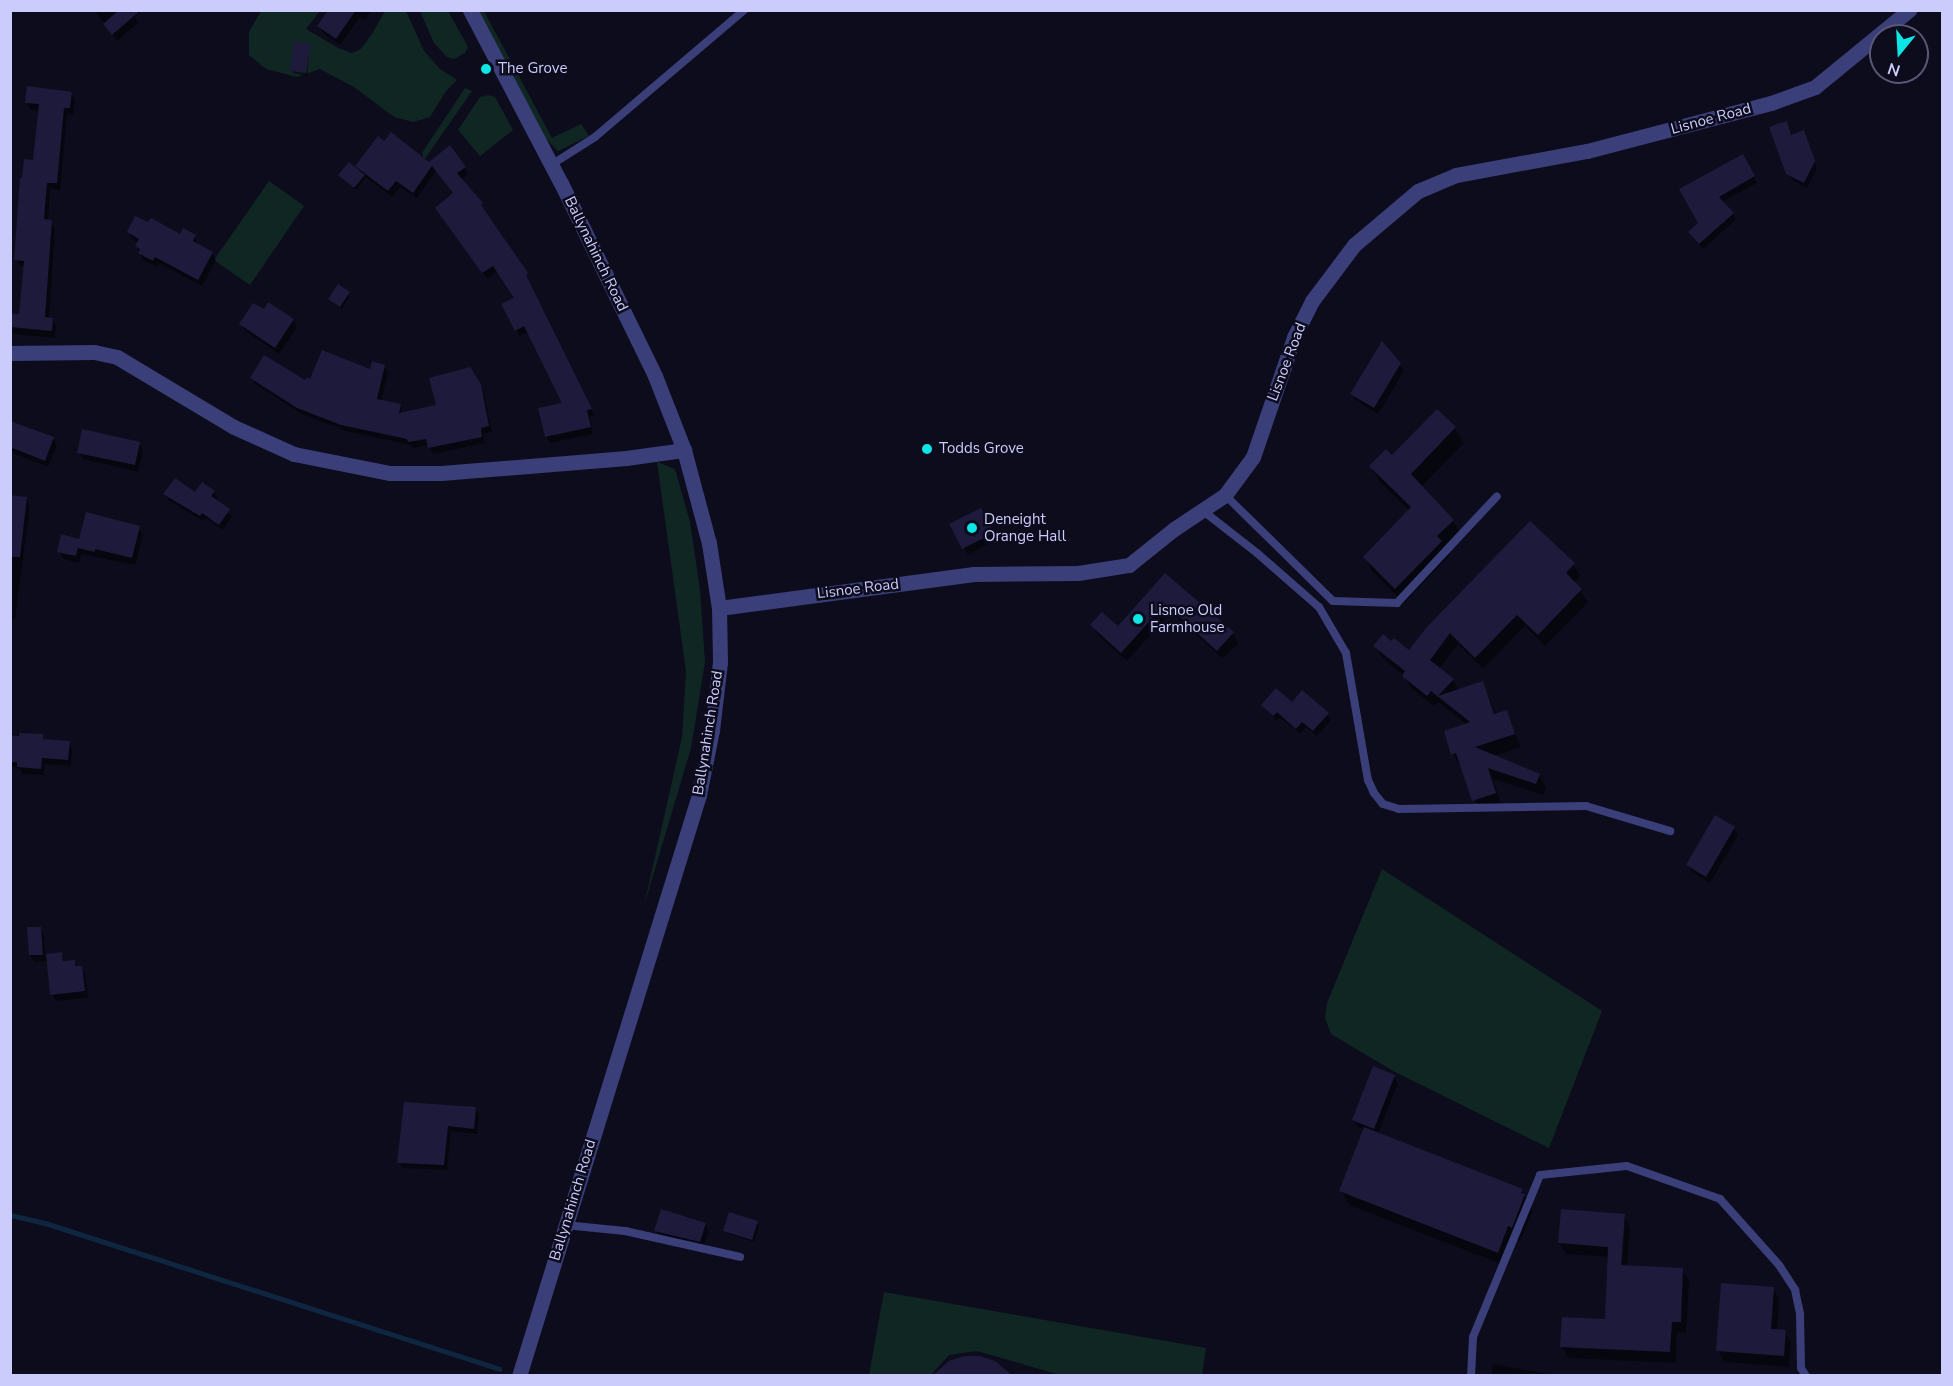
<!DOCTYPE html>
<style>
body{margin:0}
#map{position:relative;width:1953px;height:1386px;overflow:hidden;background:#0d0c1c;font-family:"Nunito Sans",sans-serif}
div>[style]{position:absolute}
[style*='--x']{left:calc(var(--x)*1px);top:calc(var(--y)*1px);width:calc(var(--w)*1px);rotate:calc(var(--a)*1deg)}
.green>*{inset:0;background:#102623}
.shadow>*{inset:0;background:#0007}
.stream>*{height:5px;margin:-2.5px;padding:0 2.5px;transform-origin:2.5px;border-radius:2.5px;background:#0e263f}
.building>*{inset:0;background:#1d1a3c}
.service>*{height:8px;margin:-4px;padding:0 4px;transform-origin:4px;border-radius:4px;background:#3a3e79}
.minor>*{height:15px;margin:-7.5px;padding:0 7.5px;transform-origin:7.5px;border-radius:7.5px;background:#3a3e79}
.tertiary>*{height:15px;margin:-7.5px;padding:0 7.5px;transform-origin:7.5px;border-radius:7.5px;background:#3a3e79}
.dots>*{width:16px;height:16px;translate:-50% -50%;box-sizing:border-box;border:3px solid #0d0c1c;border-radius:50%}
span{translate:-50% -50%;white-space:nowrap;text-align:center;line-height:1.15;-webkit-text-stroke:5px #0d0c1c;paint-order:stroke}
.poi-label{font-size:15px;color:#cbcbfc}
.left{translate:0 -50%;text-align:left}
.street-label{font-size:15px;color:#cbcbfc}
.frame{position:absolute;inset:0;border:12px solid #cbcbfc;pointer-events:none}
.north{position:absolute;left:1869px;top:24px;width:60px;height:60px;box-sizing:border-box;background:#0d0c1c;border:2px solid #595876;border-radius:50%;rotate:198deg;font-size:16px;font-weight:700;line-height:24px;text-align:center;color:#cbcbfc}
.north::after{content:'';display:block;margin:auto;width:21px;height:27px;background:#0de6e4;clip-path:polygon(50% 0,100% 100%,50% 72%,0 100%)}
</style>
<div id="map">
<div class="green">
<i style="clip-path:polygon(261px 11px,320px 11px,306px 29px,338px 48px,352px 53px,361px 49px,372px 34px,385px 11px,406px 11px,424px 51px,440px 69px,457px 80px,446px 91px,430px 117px,413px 122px,394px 117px,354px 87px,320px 69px,297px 77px,266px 69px,249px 55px,249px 32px)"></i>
<i style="clip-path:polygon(420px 11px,448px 11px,468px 47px,465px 53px,454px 59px,447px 57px,434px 43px)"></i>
<i style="clip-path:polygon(478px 11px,484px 11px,552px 138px,581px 124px,589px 136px,558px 151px,546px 139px)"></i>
<i style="clip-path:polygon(465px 88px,472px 91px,424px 160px,422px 153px)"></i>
<i style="clip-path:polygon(488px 95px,495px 97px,513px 130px,480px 156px,458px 130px,480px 97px)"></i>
<i style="clip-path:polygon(269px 181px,304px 206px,250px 285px,214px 260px)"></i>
<i style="clip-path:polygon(657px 462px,675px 469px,690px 522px,700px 590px,705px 662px,691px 748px,644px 906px,682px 737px,686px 671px)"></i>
<i style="clip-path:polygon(1382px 869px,1602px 1011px,1549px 1148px,1395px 1072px,1331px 1034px,1325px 1018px,1327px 1003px)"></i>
<i style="clip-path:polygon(884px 1292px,1206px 1348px,1202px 1375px,1060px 1375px,977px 1351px,949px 1355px,931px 1375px,869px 1375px)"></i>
</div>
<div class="shadow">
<i style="clip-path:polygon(94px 10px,142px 10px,135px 17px,138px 23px,117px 41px)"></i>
<i style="clip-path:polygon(330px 10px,372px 10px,365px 20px,360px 17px,340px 45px,323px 33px,319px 26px)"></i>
<i style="clip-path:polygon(310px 45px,307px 76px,293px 73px,291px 70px)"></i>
<i style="clip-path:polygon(71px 93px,75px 100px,73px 115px,67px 114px,60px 190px,50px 189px,48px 221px,55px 228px,49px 319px,52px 319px,56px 326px,55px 338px,13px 334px,10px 315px,21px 316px,25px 267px,20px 266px,16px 259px,21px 180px,34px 162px,40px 111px,30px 109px,26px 102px)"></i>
<i style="clip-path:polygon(1786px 123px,1792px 136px,1804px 132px,1817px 168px,1807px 188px,1791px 179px,1787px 173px)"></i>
<i style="clip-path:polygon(384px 143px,429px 163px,465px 167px,468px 174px,461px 180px,481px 204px,483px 212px,530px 281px,528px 282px,594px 415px,590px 416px,593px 434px,550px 443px,546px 436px,564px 404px,528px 332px,520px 336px,516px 330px,516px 298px,498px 271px,487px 279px,440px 214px,454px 194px,436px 171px,417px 198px,400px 187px,392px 197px,366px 177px,356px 190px,342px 178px,340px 175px,360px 173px,356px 166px)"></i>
<i style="clip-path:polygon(1742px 156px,1757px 183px,1722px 202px,1736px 219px,1703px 249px,1693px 238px)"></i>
<i style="clip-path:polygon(128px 232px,195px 236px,198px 246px,212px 253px,216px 260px,202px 286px,159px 263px,157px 267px,143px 260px,137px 246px,139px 243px,132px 239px)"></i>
<i style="clip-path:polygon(349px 293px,350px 296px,342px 309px,330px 299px)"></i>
<i style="clip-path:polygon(293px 320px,297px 327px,279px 354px,245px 331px,241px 324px)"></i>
<i style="clip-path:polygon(1400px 364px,1404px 371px,1378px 414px,1355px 400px,1352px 394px)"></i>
<i style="clip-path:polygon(384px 366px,388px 372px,381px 401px,400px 405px,403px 414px,438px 407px,470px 369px,484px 392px,492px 432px,483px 434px,485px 443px,433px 454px,429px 445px,413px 448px,411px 445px,346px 431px,302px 414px,255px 384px,252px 378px,305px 382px,371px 371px)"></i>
<i style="clip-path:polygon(1437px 411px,1455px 428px,1464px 443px,1422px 486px,1453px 520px,1461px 535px,1446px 551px,1449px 556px,1404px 603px,1373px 572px,1365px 558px,1410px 511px,1380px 482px,1371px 467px,1392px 457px)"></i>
<i style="clip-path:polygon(10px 422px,53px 439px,57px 446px,48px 467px,10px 452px)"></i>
<i style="clip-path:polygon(139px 443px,143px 450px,138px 472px,83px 459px,79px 452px)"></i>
<i style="clip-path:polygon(214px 492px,218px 498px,215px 501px,232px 516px,223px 530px,205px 518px,203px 521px,168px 500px,165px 494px)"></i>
<i style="clip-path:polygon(10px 497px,26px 499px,30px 506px,15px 619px,10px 619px)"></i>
<i style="clip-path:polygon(980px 510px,996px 540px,968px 555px,951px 524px)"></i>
<i style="clip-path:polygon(139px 528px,143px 535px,135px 565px,81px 554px,79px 563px,63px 559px,59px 551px,80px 541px)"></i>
<i style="clip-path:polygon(1573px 564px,1580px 576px,1574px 583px,1588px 602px,1545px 646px,1525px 626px,1483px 669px,1458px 644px,1439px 669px,1453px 680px,1459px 691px,1483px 683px,1496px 715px,1506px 712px,1521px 747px,1493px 756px,1539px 775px,1546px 787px,1543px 795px,1493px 779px,1502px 806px,1480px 812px,1462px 766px,1460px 766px,1453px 754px,1445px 732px,1467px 725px,1438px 702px,1435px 707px,1411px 688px,1403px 675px,1382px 658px,1375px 646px,1391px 643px,1410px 652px)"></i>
<i style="clip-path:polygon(1165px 575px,1233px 633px,1238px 643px,1223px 659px,1171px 612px,1127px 661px,1098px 635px,1092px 626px,1118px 628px)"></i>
<i style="clip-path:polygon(1292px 704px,1327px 714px,1331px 720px,1317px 736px,1306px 727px,1300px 734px,1280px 717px,1277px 721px,1263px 706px)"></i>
<i style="clip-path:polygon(10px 734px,42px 736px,45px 741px,69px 742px,72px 749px,71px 766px,45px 764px,44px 775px,22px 774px,19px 768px,10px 767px)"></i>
<i style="clip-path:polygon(1734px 828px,1738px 835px,1710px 883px,1692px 872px,1688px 865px)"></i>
<i style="clip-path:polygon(40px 928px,44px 935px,45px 956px,61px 954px,66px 962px,74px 961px,78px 968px,81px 967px,85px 974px,88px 998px,56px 1001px,52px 994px,48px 961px,34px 962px,30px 955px,29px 929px)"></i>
<i style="clip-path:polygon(1394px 1076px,1398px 1083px,1378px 1134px,1521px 1190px,1533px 1210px,1520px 1241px,1516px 1240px,1506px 1266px,1349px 1205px,1341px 1191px,1364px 1129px,1358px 1127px,1354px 1120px)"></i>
<i style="clip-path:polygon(406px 1103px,475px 1108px,479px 1114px,477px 1134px,451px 1131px,447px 1170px,403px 1168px,399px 1162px)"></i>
<i style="clip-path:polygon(evenodd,1624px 1216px,1630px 1227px,1627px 1267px,1682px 1270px,1689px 1281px,1686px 1333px,1677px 1332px,1676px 1363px,1568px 1358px,1562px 1347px,1606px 1320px,1609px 1257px,1566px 1254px,1559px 1243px,1624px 1216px,1622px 1224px,1625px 1224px,1621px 1273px,1618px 1273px,1622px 1224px)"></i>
<i style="clip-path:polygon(757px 1223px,759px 1226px,754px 1242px,726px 1233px,724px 1230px)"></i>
<i style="clip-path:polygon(705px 1224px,709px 1231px,703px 1248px,660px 1238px,656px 1231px)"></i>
<i style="clip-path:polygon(1773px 1288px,1779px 1299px,1777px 1331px,1785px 1331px,1791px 1342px,1789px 1367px,1724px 1362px,1718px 1351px)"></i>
<i style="clip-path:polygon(1493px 1364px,1560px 1376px,1491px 1376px)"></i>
</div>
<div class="stream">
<i style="--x:10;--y:1215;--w:39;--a:13"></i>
<i style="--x:48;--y:1224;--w:474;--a:17.8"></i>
</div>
<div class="building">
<i style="clip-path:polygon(119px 10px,141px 10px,112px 35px,103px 24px)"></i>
<i style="clip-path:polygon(328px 10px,356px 10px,336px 39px,317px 26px)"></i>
<i style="clip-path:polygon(294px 41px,311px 44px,306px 73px,290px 71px)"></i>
<i style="clip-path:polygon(27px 86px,72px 92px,70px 108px,64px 108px,57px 183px,47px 183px,44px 219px,52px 220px,45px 317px,53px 318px,52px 331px,10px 327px,10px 313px,19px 314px,24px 261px,14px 260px,20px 178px,22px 178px,24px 159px,33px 160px,39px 104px,25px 103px)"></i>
<i style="clip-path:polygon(1787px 121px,1791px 135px,1804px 130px,1815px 161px,1804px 183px,1786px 174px,1769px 127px)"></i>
<i style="clip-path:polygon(391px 132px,429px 162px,450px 145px,466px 167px,457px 173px,483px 203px,481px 205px,528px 273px,526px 275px,592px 409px,587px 410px,591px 427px,545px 437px,538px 408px,562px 403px,524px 326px,515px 331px,501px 304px,514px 298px,493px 266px,482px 273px,435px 208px,453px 193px,432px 166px,413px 193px,396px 181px,388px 191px,355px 166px,378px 136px,384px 141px)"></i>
<i style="clip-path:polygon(1743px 154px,1755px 176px,1719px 197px,1734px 213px,1699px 244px,1688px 232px,1698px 223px,1679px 189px)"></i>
<i style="clip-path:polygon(349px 162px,365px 175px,354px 188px,338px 175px)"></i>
<i style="clip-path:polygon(135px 216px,148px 222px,151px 218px,180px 234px,183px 228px,196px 235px,193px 241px,213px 252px,198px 280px,155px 257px,153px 261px,138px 253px,140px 249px,135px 246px,139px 239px,127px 232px)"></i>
<i style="clip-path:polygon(338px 284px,350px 292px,340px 307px,328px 299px)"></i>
<i style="clip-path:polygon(268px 302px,294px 319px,275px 348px,239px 324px,253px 303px,264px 309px)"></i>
<i style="clip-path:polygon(1382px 341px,1401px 363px,1374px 408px,1350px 394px)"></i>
<i style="clip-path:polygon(322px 350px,370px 369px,372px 361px,385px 365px,377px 399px,401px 404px,399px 413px,436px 405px,429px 378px,470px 367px,481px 384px,489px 426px,481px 428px,482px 437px,428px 448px,426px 439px,408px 442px,407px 439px,341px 425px,297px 408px,250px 378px,264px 355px,305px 380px,307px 377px,310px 379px)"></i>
<i style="clip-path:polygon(1437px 409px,1456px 427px,1411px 474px,1454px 520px,1437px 536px,1442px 541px,1395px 589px,1363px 557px,1411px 507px,1369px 466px,1386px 449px,1392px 455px)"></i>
<i style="clip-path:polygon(10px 421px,54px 437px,45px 461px,10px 447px)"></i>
<i style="clip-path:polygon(82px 429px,140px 442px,135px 465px,77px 453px)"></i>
<i style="clip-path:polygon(175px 478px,195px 492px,202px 482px,215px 491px,211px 496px,230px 509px,219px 525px,202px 513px,200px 516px,163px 494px)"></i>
<i style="clip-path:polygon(10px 495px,27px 497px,20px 557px,10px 557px)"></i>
<i style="clip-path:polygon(981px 508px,994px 533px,962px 549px,949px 524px)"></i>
<i style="clip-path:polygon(86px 512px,140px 526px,132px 558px,95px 549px,95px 552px,78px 548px,76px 556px,57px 552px,61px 534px,79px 539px)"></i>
<i style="clip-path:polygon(1530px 521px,1575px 563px,1566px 573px,1582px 589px,1538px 635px,1517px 615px,1475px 658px,1450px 633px,1430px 660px,1454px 679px,1438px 696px,1483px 681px,1494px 714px,1507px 710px,1515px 734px,1475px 747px,1540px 774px,1536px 784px,1488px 768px,1496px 793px,1472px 801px,1456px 753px,1451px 755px,1444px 731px,1470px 722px,1431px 691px,1427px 696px,1402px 676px,1405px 671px,1373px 646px,1383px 634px,1391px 641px,1394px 638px,1409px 650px,1426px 628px)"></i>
<i style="clip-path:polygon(1165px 573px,1234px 632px,1217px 651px,1165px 604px,1121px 653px,1090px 625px,1102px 612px,1118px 626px)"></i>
<i style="clip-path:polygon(1276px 688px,1292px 702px,1302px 690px,1329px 713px,1313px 731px,1302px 722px,1296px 729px,1277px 712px,1273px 716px,1261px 705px)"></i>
<i style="clip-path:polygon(19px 733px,43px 734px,43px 739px,70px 741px,68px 760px,42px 758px,41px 769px,17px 767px,17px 762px,10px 762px,10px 735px,19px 736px)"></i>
<i style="clip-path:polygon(1715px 815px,1735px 827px,1706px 877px,1686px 865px)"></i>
<i style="clip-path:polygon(27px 927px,41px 927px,43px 955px,29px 955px)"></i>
<i style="clip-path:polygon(62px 952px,63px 961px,75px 960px,75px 966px,82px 966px,85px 991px,50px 995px,46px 954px)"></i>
<i style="clip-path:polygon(1373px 1066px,1395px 1075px,1374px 1129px,1352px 1120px)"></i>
<i style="clip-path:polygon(404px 1102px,476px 1107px,474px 1129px,448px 1126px,444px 1165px,397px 1163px)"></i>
<i style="clip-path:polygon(1364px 1127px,1523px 1189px,1521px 1193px,1525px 1194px,1512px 1228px,1508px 1226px,1498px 1253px,1339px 1191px)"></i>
<i style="clip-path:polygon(661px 1209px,706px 1223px,700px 1242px,654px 1231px)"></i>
<i style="clip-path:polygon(1561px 1209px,1625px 1214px,1621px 1265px,1683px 1268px,1681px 1322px,1672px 1322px,1670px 1352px,1560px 1347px,1562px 1317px,1605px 1319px,1608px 1247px,1558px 1243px)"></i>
<i style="clip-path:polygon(729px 1212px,758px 1221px,752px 1240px,723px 1231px)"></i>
<i style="clip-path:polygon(1721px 1283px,1774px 1287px,1771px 1329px,1786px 1330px,1784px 1356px,1716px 1351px)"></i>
<i style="clip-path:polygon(964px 1356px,980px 1356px,995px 1361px,1013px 1376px,932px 1376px,949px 1361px)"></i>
</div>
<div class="service">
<i style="--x:551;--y:165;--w:52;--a:-32.5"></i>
<i style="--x:595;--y:137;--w:196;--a:-40.4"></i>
<i style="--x:1225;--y:495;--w:151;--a:44.5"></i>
<i style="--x:1333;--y:601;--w:64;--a:1.8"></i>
<i style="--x:1397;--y:603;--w:146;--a:-46.9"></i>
<i style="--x:1202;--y:510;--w:70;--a:38"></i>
<i style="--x:1257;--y:553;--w:82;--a:41.1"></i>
<i style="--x:1319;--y:607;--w:53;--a:59.6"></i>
<i style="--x:1346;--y:653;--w:129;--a:80.2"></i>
<i style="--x:1368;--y:780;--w:14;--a:65"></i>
<i style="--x:1374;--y:793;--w:14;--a:51"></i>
<i style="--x:1383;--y:804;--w:17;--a:17"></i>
<i style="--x:1399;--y:809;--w:187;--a:-0.9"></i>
<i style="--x:1586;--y:806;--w:88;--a:16.6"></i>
<i style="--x:565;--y:1225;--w:60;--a:5.7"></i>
<i style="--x:625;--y:1231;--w:118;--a:12.7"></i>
<i style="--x:1471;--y:1376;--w:39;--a:-87"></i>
<i style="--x:1473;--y:1337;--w:175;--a:-67.5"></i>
<i style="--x:1540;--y:1175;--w:87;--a:-5.9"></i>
<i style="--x:1627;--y:1166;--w:99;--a:19.5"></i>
<i style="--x:1720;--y:1199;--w:89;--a:48.2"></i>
<i style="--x:1779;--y:1265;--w:30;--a:57"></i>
<i style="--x:1795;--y:1290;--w:25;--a:78"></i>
<i style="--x:1800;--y:1314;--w:54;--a:88.9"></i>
<i style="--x:1801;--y:1368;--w:9;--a:58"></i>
</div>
<div class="minor">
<i style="--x:10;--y:353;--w:84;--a:-0.7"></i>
<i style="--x:94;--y:352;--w:24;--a:12"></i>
<i style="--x:117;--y:357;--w:136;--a:30.9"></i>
<i style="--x:234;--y:427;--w:66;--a:24.2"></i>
<i style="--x:294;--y:454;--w:98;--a:11.2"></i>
<i style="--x:390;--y:473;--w:51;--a:0"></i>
<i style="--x:441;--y:473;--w:186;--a:-4.6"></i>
<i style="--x:626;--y:458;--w:59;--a:-7.9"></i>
<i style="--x:719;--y:608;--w:257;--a:-7.6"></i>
<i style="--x:974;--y:574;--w:104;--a:-0.6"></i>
<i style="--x:1078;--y:573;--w:52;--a:-8.9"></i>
<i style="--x:1129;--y:565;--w:58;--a:-38.7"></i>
<i style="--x:1174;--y:529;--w:61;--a:-33.7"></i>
<i style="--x:1225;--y:495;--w:47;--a:-53.6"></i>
<i style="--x:1253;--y:457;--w:127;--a:-71.1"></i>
<i style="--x:1294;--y:337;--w:40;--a:-63.4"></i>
<i style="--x:1312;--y:301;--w:70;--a:-53.1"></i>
<i style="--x:1354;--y:245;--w:84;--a:-40.2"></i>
<i style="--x:1418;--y:191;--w:41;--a:-22.8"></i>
<i style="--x:1456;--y:175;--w:133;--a:-10.4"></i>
<i style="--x:1587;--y:151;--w:190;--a:-14.6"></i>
<i style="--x:1771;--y:103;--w:47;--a:-20"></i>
<i style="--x:1815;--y:87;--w:122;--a:-39.3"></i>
</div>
<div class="tertiary">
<i style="--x:470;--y:10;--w:195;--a:62.3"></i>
<i style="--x:561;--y:183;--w:215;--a:64"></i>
<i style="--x:655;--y:376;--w:79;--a:68.6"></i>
<i style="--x:684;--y:450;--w:96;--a:75"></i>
<i style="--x:709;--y:543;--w:66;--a:81.3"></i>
<i style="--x:719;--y:608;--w:54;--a:88.9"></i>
<i style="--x:720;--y:662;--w:68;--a:96.7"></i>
<i style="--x:712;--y:730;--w:66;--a:101.3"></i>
<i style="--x:699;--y:795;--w:608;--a:107.21"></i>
</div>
<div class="dots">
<i style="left:486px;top:69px;background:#0de6e4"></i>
<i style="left:927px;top:449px;background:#0de6e4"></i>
<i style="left:972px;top:528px;background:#0de6e4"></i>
<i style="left:1138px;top:619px;background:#0de6e4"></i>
</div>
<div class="poi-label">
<span class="left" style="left:498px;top:69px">The Grove</span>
<span class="left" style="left:939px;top:449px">Todds Grove</span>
<span class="left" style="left:984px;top:528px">Deneight<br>Orange Hall</span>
<span class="left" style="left:1150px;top:619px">Lisnoe Old<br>Farmhouse</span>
</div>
<div class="street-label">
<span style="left:1711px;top:119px;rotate:-15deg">Lisnoe Road</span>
<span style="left:596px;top:254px;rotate:64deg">Ballynahinch Road</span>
<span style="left:1287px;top:362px;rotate:-69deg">Lisnoe Road</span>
<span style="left:858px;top:589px;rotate:-7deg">Lisnoe Road</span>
<span style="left:708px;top:733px;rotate:-81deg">Ballynahinch Road</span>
<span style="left:573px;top:1200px;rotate:-73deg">Ballynahinch Road</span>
</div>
<div class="frame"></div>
<div class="north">N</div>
</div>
